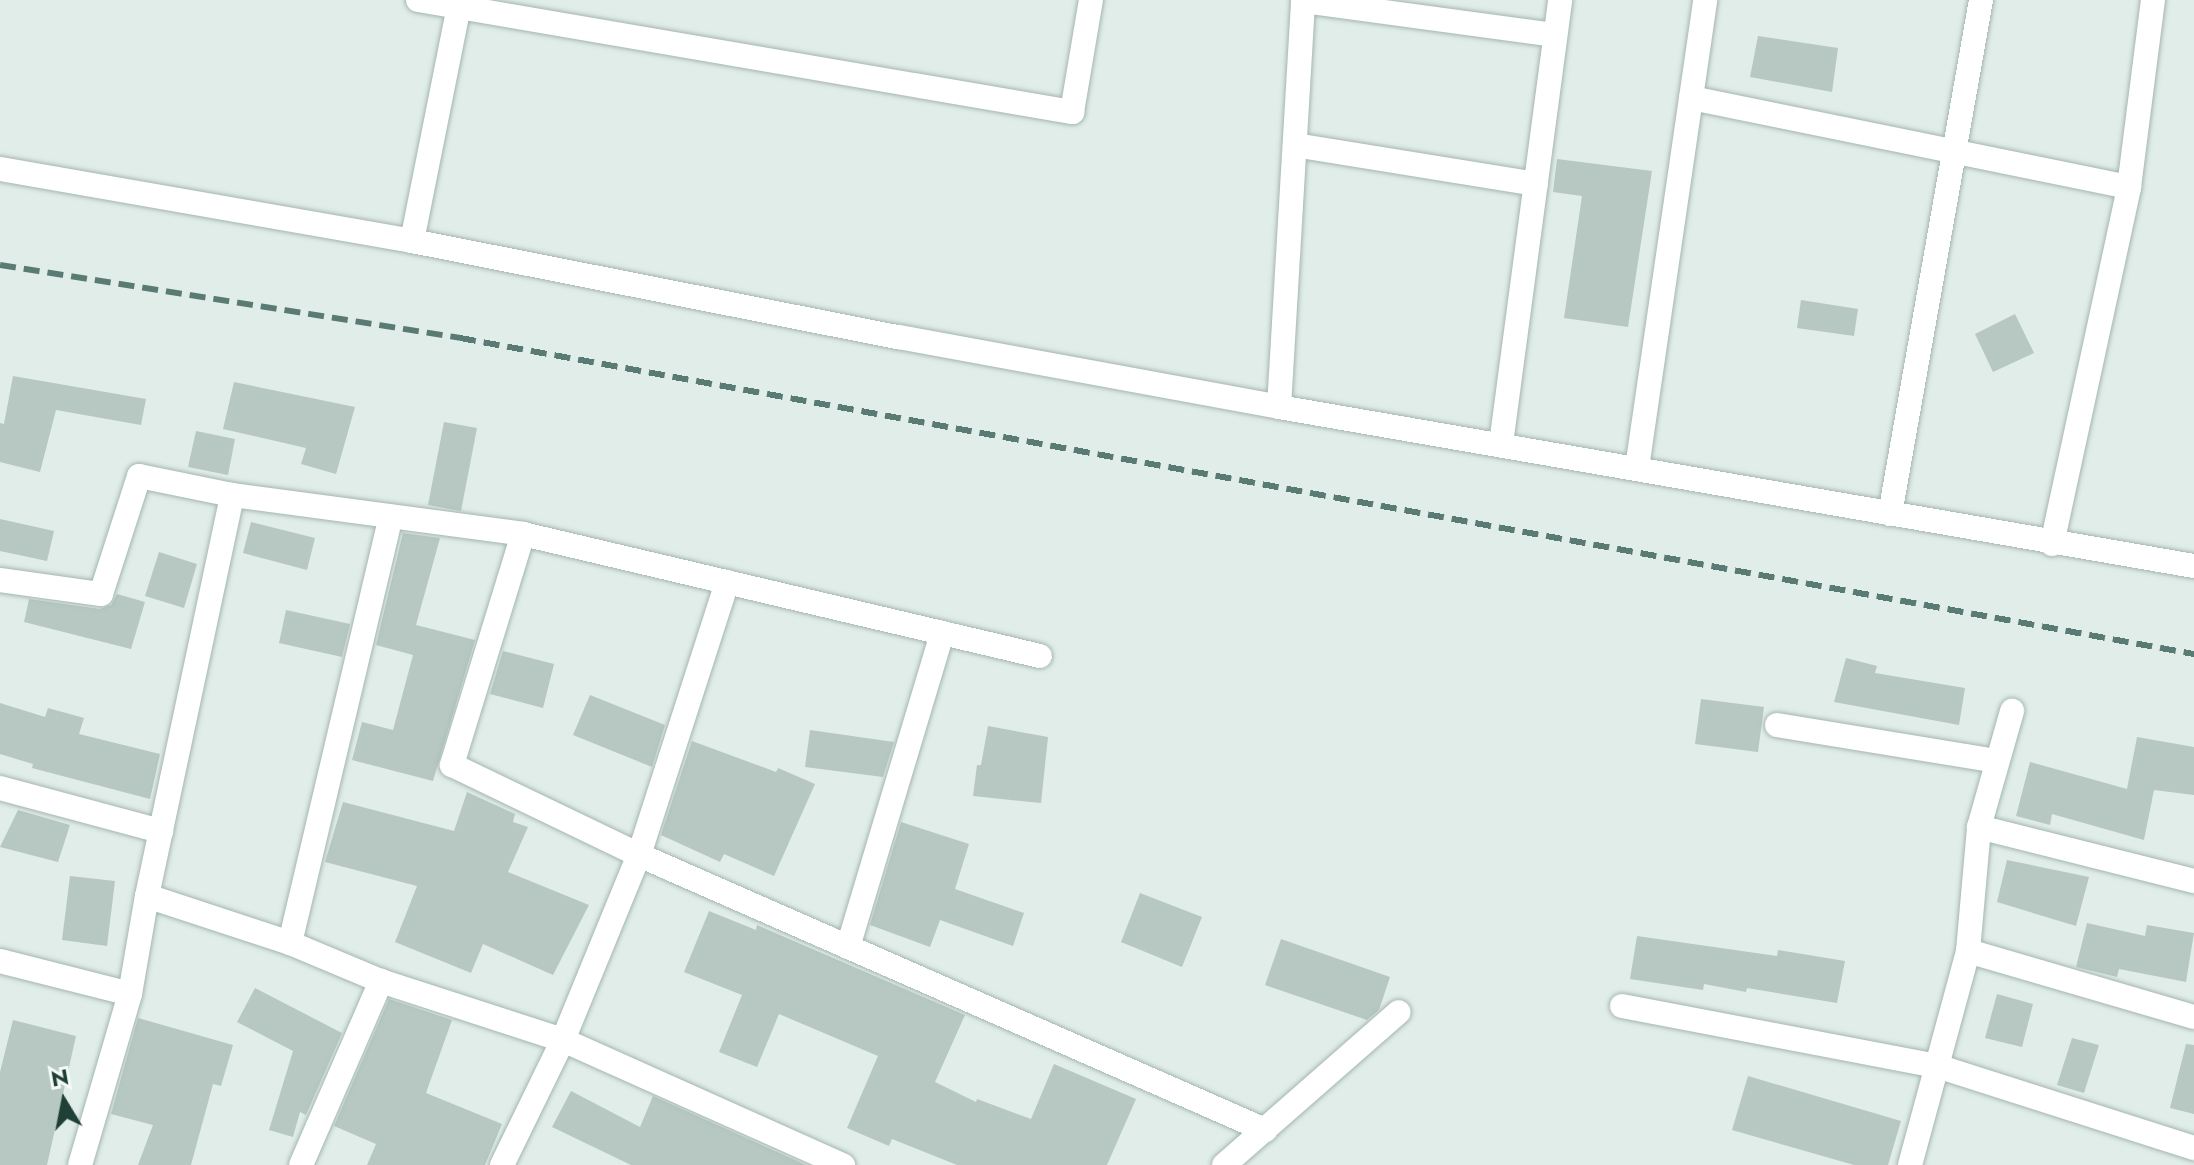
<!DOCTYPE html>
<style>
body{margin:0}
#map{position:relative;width:2194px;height:1165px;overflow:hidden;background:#e1ede8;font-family:Jost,sans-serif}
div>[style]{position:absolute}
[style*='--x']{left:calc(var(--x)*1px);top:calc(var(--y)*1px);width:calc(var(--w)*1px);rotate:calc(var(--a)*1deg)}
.building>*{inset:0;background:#b6c8c1}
.roads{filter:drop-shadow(0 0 2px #a3b6af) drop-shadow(0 0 2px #a3b6af)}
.street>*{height:24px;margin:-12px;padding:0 12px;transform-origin:12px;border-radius:12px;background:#fff}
.rail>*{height:6px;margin-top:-3px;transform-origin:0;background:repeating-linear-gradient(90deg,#5a7b73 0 16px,transparent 0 24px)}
span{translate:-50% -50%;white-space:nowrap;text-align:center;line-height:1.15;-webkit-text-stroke:6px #f2f9f6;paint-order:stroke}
.north{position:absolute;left:24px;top:1061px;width:80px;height:80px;-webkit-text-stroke:6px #f2f9f6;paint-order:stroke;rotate:350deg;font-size:22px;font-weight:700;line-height:32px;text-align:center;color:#1f4037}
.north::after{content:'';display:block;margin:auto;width:28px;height:36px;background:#1f4037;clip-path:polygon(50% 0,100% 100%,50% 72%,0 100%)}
</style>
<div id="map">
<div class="building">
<i style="clip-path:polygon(1758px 36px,1838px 48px,1832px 92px,1750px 77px)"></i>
<i style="clip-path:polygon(1557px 159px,1652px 171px,1628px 327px,1564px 318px,1582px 196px,1553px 192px)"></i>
<i style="clip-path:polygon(1801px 300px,1858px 309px,1854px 336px,1797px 328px)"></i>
<i style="clip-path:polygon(2015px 314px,2034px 353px,1993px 372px,1975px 334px)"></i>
<i style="clip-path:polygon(13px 376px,146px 399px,141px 425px,56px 410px,40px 472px,0 462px,0 423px,4px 424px)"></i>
<i style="clip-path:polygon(234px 382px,355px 407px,336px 474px,301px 464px,306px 448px,223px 429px)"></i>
<i style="clip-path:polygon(444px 422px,477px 428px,461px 511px,428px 505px)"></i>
<i style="clip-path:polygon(196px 431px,235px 439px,228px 475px,188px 467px)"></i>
<i style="clip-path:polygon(0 519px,54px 531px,47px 561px,0 551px)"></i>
<i style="clip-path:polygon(251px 522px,315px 538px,307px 570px,243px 553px)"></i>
<i style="clip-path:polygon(403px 533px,440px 538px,416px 625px,475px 640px,433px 781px,352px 760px,362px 722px,393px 730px,413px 655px,376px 645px)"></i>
<i style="clip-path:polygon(159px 552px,197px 564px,184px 608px,145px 596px)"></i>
<i style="clip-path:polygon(117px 594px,145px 602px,131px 649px,24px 622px,29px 599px,100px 609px,111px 605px)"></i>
<i style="clip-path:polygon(286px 610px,350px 624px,342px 657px,279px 643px)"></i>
<i style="clip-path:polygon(503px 651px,554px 664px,543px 708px,490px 694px)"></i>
<i style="clip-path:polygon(1846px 658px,1877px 666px,1875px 673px,1965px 688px,1959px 725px,1834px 702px)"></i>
<i style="clip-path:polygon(590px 695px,665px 725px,652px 767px,573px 735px)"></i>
<i style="clip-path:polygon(1701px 699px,1764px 707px,1758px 752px,1695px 744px)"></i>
<i style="clip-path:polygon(0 703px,45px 717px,48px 708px,84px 718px,79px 734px,160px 754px,150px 799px,32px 768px,33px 764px,0 754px)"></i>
<i style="clip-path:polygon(988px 726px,1048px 737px,1041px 803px,973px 796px,977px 765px,981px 765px)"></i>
<i style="clip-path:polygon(810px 730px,894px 742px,883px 777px,805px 767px)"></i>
<i style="clip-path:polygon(2137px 737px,2194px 747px,2194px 795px,2154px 790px,2144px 840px,2052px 814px,2050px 825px,2016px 816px,2030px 762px,2127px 789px)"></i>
<i style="clip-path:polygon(692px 741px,776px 772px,778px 768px,815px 784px,774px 876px,724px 854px,720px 862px,661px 835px)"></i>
<i style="clip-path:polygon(467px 792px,515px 814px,513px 822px,528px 827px,508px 872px,589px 905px,553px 975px,483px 944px,471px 973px,395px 942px,417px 886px,325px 862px,343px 802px,454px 831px)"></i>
<i style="clip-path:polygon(18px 810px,70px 825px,58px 862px,0 847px)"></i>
<i style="clip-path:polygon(901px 822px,969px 844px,955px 889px,1024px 913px,1013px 946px,940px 920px,930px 947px,870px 925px)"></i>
<i style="clip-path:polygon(2007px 860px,2089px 877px,2076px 926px,1997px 902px)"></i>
<i style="clip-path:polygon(70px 876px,115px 881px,107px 946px,62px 940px)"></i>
<i style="clip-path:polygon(1140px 893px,1202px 917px,1182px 967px,1121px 942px)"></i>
<i style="clip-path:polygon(709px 911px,756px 930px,757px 925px,965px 1015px,935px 1082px,976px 1102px,977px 1099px,1031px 1119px,1054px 1064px,1136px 1099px,1107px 1165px,957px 1165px,892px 1139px,889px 1146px,847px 1128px,878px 1056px,779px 1014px,757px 1067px,719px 1052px,742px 995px,684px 972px)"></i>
<i style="clip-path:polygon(2087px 923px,2145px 936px,2147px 925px,2194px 933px,2186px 982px,2119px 969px,2117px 977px,2076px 967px)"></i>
<i style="clip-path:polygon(1637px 936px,1777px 956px,1778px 950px,1845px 961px,1837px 1003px,1747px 988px,1746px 992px,1704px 984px,1703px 990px,1630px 979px)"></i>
<i style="clip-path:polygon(1281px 939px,1390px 977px,1379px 1010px,1367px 1020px,1265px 985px)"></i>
<i style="clip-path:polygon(255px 988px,342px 1033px,306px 1115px,300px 1112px,293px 1137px,269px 1130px,293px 1051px,237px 1022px)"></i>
<i style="clip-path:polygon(1997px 994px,2033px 1004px,2022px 1047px,1985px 1038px)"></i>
<i style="clip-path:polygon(389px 999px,452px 1020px,426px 1093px,502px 1124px,485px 1165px,367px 1165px,376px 1144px,334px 1126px)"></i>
<i style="clip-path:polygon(138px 1018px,233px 1045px,221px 1086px,213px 1084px,191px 1165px,138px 1165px,153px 1125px,111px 1114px)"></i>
<i style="clip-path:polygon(13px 1020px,76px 1036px,47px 1165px,0 1165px,0 1072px)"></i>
<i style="clip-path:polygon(2072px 1038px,2099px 1045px,2084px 1093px,2057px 1085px)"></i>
<i style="clip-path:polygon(2186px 1044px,2194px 1045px,2194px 1114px,2170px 1108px)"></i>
<i style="clip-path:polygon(1748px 1076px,1901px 1121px,1888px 1165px,1854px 1165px,1732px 1130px)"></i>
<i style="clip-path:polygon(571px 1091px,640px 1127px,653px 1096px,806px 1165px,631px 1165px,552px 1127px)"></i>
</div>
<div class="roads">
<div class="street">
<i style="--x:418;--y:0;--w:664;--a:9.72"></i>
<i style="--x:1072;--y:112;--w:114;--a:-80.4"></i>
<i style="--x:1303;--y:1;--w:254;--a:7.7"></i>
<i style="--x:1691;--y:98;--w:447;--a:11.5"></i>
<i style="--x:1295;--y:145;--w:244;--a:9.2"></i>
<i style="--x:0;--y:169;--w:418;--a:9.9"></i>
<i style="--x:412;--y:241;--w:496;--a:11.2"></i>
<i style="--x:899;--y:337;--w:386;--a:10.4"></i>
<i style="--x:1279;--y:407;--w:929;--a:9.86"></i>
<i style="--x:412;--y:241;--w:246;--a:-78.7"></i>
<i style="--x:1279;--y:407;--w:408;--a:-86.6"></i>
<i style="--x:1501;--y:444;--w:448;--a:-82.4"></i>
<i style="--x:1637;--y:468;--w:473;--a:-81.7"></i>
<i style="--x:1890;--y:514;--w:522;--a:-79.96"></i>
<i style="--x:523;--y:534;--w:531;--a:13.28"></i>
<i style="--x:2052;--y:544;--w:365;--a:-77.8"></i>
<i style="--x:2129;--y:187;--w:189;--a:-82.7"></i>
<i style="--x:0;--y:580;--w:102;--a:7.9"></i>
<i style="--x:101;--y:594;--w:124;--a:-72.1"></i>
<i style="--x:139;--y:476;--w:95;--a:11.5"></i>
<i style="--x:232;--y:495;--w:294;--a:7.6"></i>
<i style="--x:523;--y:534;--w:242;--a:107.1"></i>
<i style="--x:452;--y:765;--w:208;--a:25.7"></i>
<i style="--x:639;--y:855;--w:684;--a:23.72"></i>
<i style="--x:1777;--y:725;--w:223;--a:9.3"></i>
<i style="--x:0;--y:788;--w:167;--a:15"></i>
<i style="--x:1979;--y:827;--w:222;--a:14.1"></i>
<i style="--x:147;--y:896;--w:410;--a:-78"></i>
<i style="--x:290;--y:943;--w:438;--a:-76.7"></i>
<i style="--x:848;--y:947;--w:328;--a:-73.3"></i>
<i style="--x:1968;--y:951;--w:235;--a:16.3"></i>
<i style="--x:0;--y:961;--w:134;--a:14.2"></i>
<i style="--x:130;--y:994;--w:99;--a:-80.2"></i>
<i style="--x:147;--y:896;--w:151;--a:18.2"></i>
<i style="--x:290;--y:943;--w:99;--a:22.7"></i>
<i style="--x:381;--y:981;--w:191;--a:18"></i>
<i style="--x:563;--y:1040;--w:307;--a:24.1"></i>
<i style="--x:1622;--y:1006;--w:321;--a:10.8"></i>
<i style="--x:1937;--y:1066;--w:270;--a:17.7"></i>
<i style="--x:80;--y:1165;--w:178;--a:-73.7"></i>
<i style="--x:301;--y:1165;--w:201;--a:-66.5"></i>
<i style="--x:502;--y:1165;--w:139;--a:-64"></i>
<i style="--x:563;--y:1040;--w:200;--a:-67.7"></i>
<i style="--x:639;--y:855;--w:287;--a:-72.1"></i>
<i style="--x:1224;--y:1165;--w:232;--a:-41.2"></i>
<i style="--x:1910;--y:1165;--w:222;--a:-74.8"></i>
<i style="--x:1968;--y:951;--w:124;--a:-84.9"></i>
<i style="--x:1979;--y:827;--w:121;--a:-74.1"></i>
</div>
</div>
<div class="rail">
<i style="--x:0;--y:265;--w:466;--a:9"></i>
<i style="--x:460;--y:338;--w:1763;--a:10.33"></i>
</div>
<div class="north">N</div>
</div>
